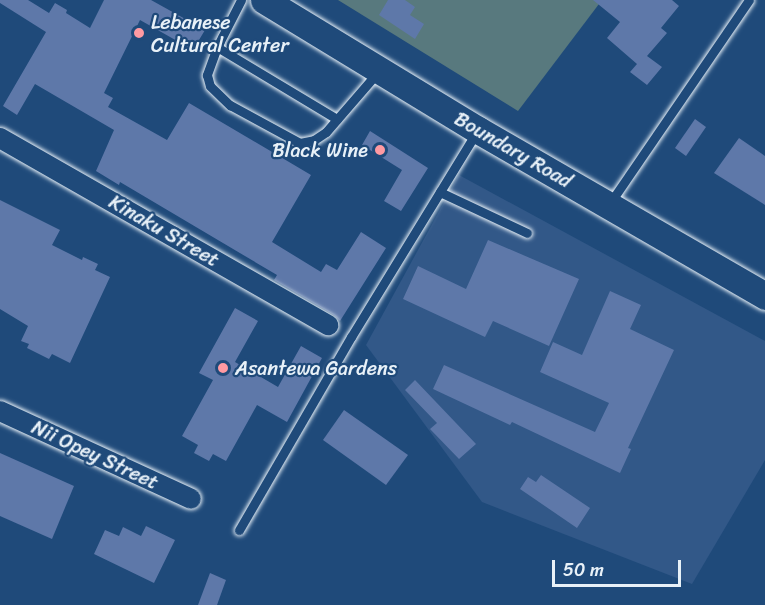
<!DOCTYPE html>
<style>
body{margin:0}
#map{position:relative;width:765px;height:605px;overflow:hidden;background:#1f4a7a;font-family:Sriracha,sans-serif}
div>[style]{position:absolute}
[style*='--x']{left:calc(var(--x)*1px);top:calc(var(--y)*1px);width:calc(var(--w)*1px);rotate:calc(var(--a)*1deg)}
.built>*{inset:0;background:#325888}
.green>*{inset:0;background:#58797e}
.building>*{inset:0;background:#5e78a9}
.roads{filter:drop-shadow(0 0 2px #e8f1f8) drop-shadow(0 0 2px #e8f1f8)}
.service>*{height:9px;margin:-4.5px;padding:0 4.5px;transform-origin:4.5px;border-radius:4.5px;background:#1f4a7a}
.minor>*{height:20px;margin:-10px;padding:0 10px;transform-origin:10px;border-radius:10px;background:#1f4a7a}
.secondary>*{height:27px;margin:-13.5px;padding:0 13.5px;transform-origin:13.5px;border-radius:13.5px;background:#1f4a7a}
.dots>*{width:16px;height:16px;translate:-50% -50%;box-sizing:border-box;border:3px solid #1f4a7a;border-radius:50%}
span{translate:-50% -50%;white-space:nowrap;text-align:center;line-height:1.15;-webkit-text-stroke:4.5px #1f4a7a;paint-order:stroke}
.poi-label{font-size:20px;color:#e8f1f8}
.left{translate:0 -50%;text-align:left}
.right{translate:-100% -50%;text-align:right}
.street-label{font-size:20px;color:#e8f1f8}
.scale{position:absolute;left:552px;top:560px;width:129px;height:27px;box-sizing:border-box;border:3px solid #e8f1f8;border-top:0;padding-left:8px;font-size:18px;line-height:21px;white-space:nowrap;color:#e8f1f8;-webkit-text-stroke:4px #1f4a7a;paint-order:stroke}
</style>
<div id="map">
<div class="built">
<i style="clip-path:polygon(459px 175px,765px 341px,765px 460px,692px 584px,482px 502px,366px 345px)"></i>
</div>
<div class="green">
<i style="clip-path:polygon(338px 0,602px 0,518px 111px)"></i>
</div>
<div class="building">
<i style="clip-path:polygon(0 0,28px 0,49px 13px,55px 3px,67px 10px,66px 13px,90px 28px,104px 0,151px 0,205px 30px,193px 50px,140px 20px,104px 93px,113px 98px,108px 107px,167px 140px,189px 103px,311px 175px,272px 242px,321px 272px,326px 264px,337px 270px,361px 232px,386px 248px,340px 321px,334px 315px,274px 280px,277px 275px,120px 182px,119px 185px,96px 171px,114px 130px,35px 84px,17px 115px,3px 106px,46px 32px,0 3px)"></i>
<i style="clip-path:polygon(388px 0,405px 0,415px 7px,410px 15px,424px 24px,415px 39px,379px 15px)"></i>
<i style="clip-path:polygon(593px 0,672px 0,679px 6px,661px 28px,667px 33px,647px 56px,662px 67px,647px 85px,630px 72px,637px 64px,607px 38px,620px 22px)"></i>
<i style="clip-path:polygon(695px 119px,706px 127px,686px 156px,675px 148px)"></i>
<i style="clip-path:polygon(370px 131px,428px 168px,401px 211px,384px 201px,402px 170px,362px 145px)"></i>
<i style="clip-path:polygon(739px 138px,765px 156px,765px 205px,714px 173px)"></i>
<i style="clip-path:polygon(0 200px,60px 230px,52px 245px,82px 260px,83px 257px,98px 264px,95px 270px,110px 277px,70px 363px,52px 354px,49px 359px,27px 348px,29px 344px,21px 341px,28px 326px,0 309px)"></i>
<i style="clip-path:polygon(488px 240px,579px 279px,549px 346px,493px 321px,485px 337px,403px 299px,418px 266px,466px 289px)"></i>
<i style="clip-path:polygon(610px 291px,641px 305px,630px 329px,674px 350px,628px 448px,631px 449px,620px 473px,512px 422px,510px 425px,433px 389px,444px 365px,595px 432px,609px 403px,540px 372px,553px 342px,582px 355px)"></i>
<i style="clip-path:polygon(235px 308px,258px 321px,235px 362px,278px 387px,301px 346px,322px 358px,287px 422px,257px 405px,226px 461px,213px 454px,209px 461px,194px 453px,198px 445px,182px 436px,213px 380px,199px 373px)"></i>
<i style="clip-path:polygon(415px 380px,476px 444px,459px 459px,430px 429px,437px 423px,405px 390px)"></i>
<i style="clip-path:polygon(344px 410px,408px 455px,386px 485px,323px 440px)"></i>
<i style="clip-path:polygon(0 453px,74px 486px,52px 539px,0 516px)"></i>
<i style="clip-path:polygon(541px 475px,590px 508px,577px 528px,520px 489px,528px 477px,536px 482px)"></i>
<i style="clip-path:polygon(146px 526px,175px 540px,154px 583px,94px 554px,105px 530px,119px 536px,123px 527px,141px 536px)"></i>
<i style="clip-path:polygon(210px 573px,226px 580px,217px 605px,198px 605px)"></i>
</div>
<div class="roads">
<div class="service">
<i style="--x:241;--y:0;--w:53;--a:117.1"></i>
<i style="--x:217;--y:47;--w:30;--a:110"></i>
<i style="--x:207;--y:75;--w:11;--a:75"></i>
<i style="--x:210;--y:86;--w:28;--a:44"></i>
<i style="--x:230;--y:105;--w:80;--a:28.5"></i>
<i style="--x:300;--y:143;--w:14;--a:-12"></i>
<i style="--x:314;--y:140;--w:14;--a:-34"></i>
<i style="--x:326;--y:132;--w:79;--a:-49.1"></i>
<i style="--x:217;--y:47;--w:140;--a:31"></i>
<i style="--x:440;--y:192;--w:96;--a:25.2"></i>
<i style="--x:610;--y:203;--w:246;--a:-55.6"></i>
<i style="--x:239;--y:530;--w:223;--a:-59.9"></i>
<i style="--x:351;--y:337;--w:239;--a:-58.5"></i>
</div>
<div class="minor">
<i style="--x:0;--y:138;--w:378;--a:29.7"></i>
<i style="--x:0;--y:411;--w:210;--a:24.7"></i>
</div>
<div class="secondary">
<i style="--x:264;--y:0;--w:250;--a:31.3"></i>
<i style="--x:478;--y:130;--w:332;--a:30"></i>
</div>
</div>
<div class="dots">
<i style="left:139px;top:33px;background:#ff9aa2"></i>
<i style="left:380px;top:150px;background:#ff9aa2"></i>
<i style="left:223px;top:368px;background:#ff9aa2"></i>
</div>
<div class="poi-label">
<span class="left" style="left:151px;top:34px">Lebanese<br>Cultural Center</span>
<span class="right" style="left:368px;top:150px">Black Wine</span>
<span class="left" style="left:235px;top:368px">Asantewa Gardens</span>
</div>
<div class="street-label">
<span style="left:513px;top:150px;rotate:30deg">Boundary Road</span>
<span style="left:164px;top:231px;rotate:30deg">Kinaku Street</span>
<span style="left:95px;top:455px;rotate:25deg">Nii Opey Street</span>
</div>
<div class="scale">50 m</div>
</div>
